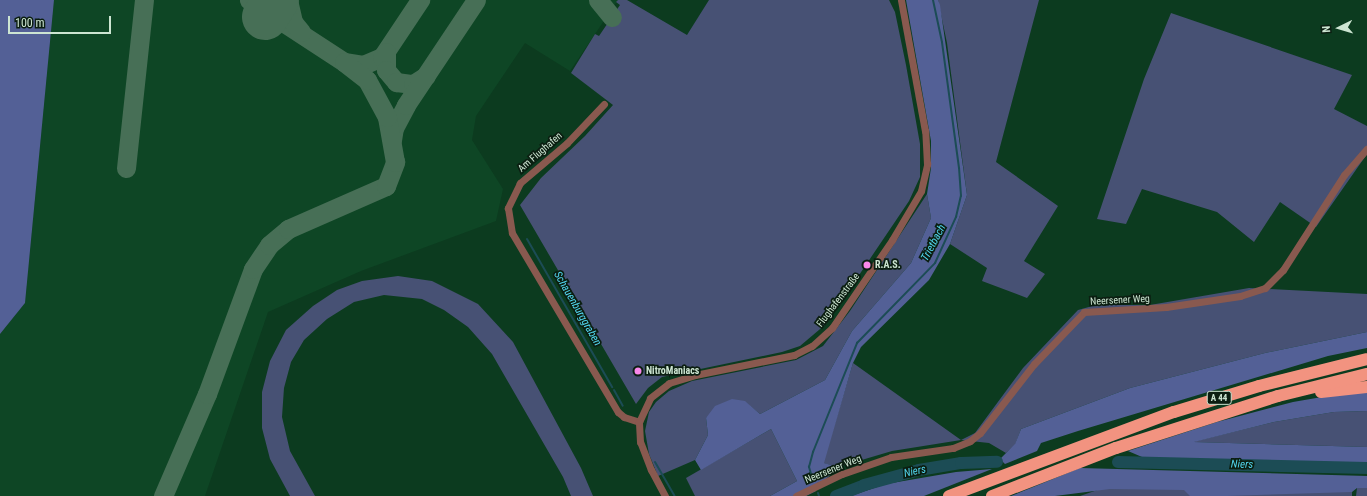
<!DOCTYPE html>
<meta charset="utf-8">
<style>
body{margin:0}
#map{position:relative;width:1367px;height:496px;overflow:hidden;background:#0c3b1f;font-family:"Roboto Condensed",sans-serif}
div>[style]{position:absolute}
[style*='--x']{left:calc(var(--x)*1px);top:calc(var(--y)*1px);width:calc(var(--w)*1px);rotate:calc(var(--a)*1deg)}
.built>*{inset:0;background:#0e4625}
.green>*{inset:0;background:#475174}
.forest>*{inset:0;background:#536096}
.stream>*{height:2px;margin:-1px;padding:0 1px;transform-origin:1px;border-radius:1px;background:#1c4c55}
.river>*{height:12px;margin:-6px;padding:0 6px;transform-origin:6px;border-radius:6px;background:#1c4c55}
.taxiway>*{height:19px;margin:-9.5px;padding:0 9.5px;transform-origin:9.5px;border-radius:9.5px;background:#476f56}
.runway>*{height:46px;margin:-23px;padding:0 23px;transform-origin:23px;border-radius:23px;background:#476f56}
.minor>*{height:7px;margin:-3.5px;padding:0 3.5px;transform-origin:3.5px;border-radius:3.5px;background:#89594f}
.motorway>*{height:12px;margin:-6px;padding:0 6px;transform-origin:6px;border-radius:6px;background:#f29380}
.dots>*{width:11px;height:11px;translate:-50% -50%;box-sizing:border-box;border:2px solid #0b1e11;border-radius:50%}
span{translate:-50% -50%;white-space:nowrap;text-align:center;line-height:1.15;-webkit-text-stroke:3.5px #0b1e11;paint-order:stroke}
.shield-label span{padding:1px 3px;background:#0b1e11;border:1px solid;border-radius:3px;-webkit-text-stroke-width:0}
.shield-label{font-size:9px;color:#cde5d2;font-weight:700}
.street-label{font-size:10px;color:#cde5d2}
.poi-label{font-size:10px;color:#cde5d2;font-weight:700}
.left{translate:0 -50%;text-align:left}
.water-label{font-size:11px;color:#52d6ef;font-style:italic}
.north{position:absolute;left:1319px;top:8px;width:40px;height:40px;-webkit-text-stroke:3px #0b1e11;paint-order:stroke;rotate:265deg;font-size:11px;font-weight:700;line-height:16px;text-align:center;color:#cde5d2}
.north::after{content:'';display:block;margin:auto;width:14px;height:18px;background:#cde5d2;clip-path:polygon(50% 0,100% 100%,50% 72%,0 100%)}
.scale{position:absolute;left:8px;top:16px;width:103px;height:18px;box-sizing:border-box;border:2px solid #cde5d2;border-top:0;padding-left:5px;font-size:12px;line-height:14px;white-space:nowrap;color:#cde5d2;-webkit-text-stroke:3px #0b1e11;paint-order:stroke}
</style>
<div id="map">
<div class="built">
<i style="clip-path:polygon(54px 0,618px 0,570px 71px,525px 43px,476px 116px,472px 140px,503px 189px,496px 221px,361px 271px,268px 312px,205px 496px,0 496px,0 334px,25px 303px)"></i>
</div>
<div class="green">
<i style="clip-path:polygon(618px 0,627px 0,687px 35px,709px 0,889px 0,895px 12px,906px 65px,920px 144px,920px 177px,909px 201px,826px 324px,800px 346px,782px 352px,662px 377px,648px 388px,636px 404px,520px 205px,541px 178px,585px 136px,613px 105px,571px 73px,595px 34px,599px 36px,620px 5px,616px 2px)"></i>
<i style="clip-path:polygon(938px 0,1039px 0,996px 162px,1058px 206px,1024px 261px,1045px 274px,1027px 298px,982px 281px,987px 268px,950px 244px,967px 195px,947px 43px)"></i>
<i style="clip-path:polygon(1171px 13px,1352px 75px,1334px 109px,1367px 126px,1367px 154px,1316px 227px,1280px 202px,1254px 242px,1217px 212px,1142px 189px,1126px 224px,1097px 219px,1144px 79px)"></i>
<i style="clip-path:polygon(927px 194px,931px 218px,911px 263px,852px 331px,825px 380px,760px 414px,744px 401px,706px 418px,708px 435px,695px 460px,658px 476px,649px 454px,645px 431px,649px 412px,656px 402px,669px 391px,692px 381px,796px 360px,823px 346px,850px 311px)"></i>
<i style="clip-path:polygon(398px 276px,432px 281px,478px 304px,513px 342px,581px 468px,593px 496px,571px 496px,563px 477px,492px 354px,468px 327px,444px 310px,422px 299px,384px 295px,354px 302px,327px 319px,304px 340px,291px 362px,284px 388px,282px 417px,290px 451px,315px 496px,290px 496px,270px 459px,262px 428px,262px 392px,270px 361px,286px 330px,313px 306px,337px 290px,362px 281px)"></i>
<i style="clip-path:polygon(1249px 288px,1367px 294px,1367px 332px,1265px 353px,1130px 388px,1021px 429px,1015px 445px,1006px 453px,989px 443px,961px 440px,892px 451px,838px 467px,823px 463px,853px 363px,961px 440px,975px 433px,1023px 368px,1078px 310px,1096px 305px,1150px 305px)"></i>
<i style="clip-path:polygon(1367px 411px,1367px 447px,1192px 442px,1274px 422px,1334px 412px)"></i>
<i style="clip-path:polygon(771px 429px,797px 481px,770px 496px,695px 496px,686px 478px)"></i>
<i style="clip-path:polygon(1115px 484px,1352px 492px,1352px 496px,1080px 496px)"></i>
<i style="clip-path:polygon(1357px 488px,1367px 488px,1367px 496px,1356px 496px)"></i>
</div>
<div class="forest">
<i style="clip-path:polygon(0 0,54px 0,25px 303px,0 334px)"></i>
<i style="clip-path:polygon(906px 0,938px 0,940px 5px,967px 195px,950px 244px,929px 280px,861px 347px,853px 363px,824px 463px,838px 467px,825px 480px,817px 483px,816px 491px,806px 496px,770px 496px,797px 481px,771px 429px,701px 470px,695px 460px,708px 435px,706px 418px,715px 406px,732px 399px,745px 401px,760px 414px,825px 380px,852px 331px,911px 263px,931px 218px,927px 194px,931px 168px,931px 141px)"></i>
<i style="clip-path:polygon(1367px 332px,1367px 348px,1328px 356px,1078px 431px,1041px 443px,1037px 451px,1005px 464px,1000px 459px,1015px 444px,1021px 429px,1130px 388px,1265px 353px)"></i>
<i style="clip-path:polygon(1345px 393px,1367px 393px,1367px 411px,1334px 412px,1274px 422px,1194px 442px,1367px 447px,1367px 464px,1198px 462px,1142px 457px,1128px 451px,1217px 422px,1293px 402px)"></i>
<i style="clip-path:polygon(1080px 468px,1367px 476px,1367px 488px,1357px 488px,1352px 492px,1227px 496px,1190px 496px,1184px 490px,1110px 489px,1055px 496px,1011px 496px)"></i>
<i style="clip-path:polygon(992px 469px,924px 496px,851px 496px,886px 484px,956px 472px)"></i>
</div>
<div class="stream">
<i style="--x:527;--y:239;--w:171;--a:60.1"></i>
<i style="--x:614;--y:390;--w:18;--a:61"></i>
<i style="--x:655;--y:462;--w:39;--a:60"></i>
<i style="--x:813;--y:481;--w:15;--a:-106"></i>
<i style="--x:809;--y:467;--w:16;--a:-75"></i>
<i style="--x:813;--y:452;--w:118;--a:-68"></i>
<i style="--x:857;--y:343;--w:112;--a:-45.7"></i>
<i style="--x:935;--y:263;--w:51;--a:-65.5"></i>
<i style="--x:956;--y:217;--w:22;--a:-77"></i>
<i style="--x:961;--y:196;--w:28;--a:-94"></i>
<i style="--x:959;--y:168;--w:127;--a:-97.7"></i>
<i style="--x:942;--y:42;--w:43;--a:-102.1"></i>
<i style="--x:818;--y:493;--w:3;--a:72"></i>
</div>
<div class="river">
<i style="--x:1118;--y:462;--w:249;--a:1.4"></i>
<i style="--x:836;--y:496;--w:30;--a:-21"></i>
<i style="--x:864;--y:485;--w:57;--a:-15.3"></i>
<i style="--x:919;--y:470;--w:43;--a:-9.5"></i>
<i style="--x:961;--y:463;--w:36;--a:-2"></i>
</div>
<div class="taxiway">
<i style="--x:249;--y:0;--w:113;--a:33.1"></i>
<i style="--x:344;--y:62;--w:19;--a:9"></i>
<i style="--x:363;--y:65;--w:21;--a:-23"></i>
<i style="--x:382;--y:57;--w:69;--a:-56.3"></i>
<i style="--x:288;--y:0;--w:23;--a:77"></i>
<i style="--x:293;--y:22;--w:13;--a:51"></i>
<i style="--x:598;--y:0;--w:22;--a:51"></i>
<i style="--x:386;--y:52;--w:18;--a:90"></i>
<i style="--x:386;--y:70;--w:16;--a:50"></i>
<i style="--x:396;--y:82;--w:17;--a:7"></i>
<i style="--x:413;--y:84;--w:15;--a:-32"></i>
<i style="--x:392;--y:140;--w:12;--a:-81"></i>
<i style="--x:394;--y:128;--w:26;--a:-62"></i>
<i style="--x:406;--y:105;--w:126;--a:-56.3"></i>
<i style="--x:126;--y:168;--w:169;--a:-83.9"></i>
<i style="--x:163;--y:496;--w:111;--a:-66.7"></i>
<i style="--x:207;--y:394;--w:133;--a:-69.8"></i>
<i style="--x:253;--y:269;--w:29;--a:-56"></i>
<i style="--x:269;--y:245;--w:25;--a:-40"></i>
<i style="--x:288;--y:229;--w:107;--a:-23.7"></i>
<i style="--x:386;--y:186;--w:26;--a:-69"></i>
<i style="--x:395;--y:162;--w:46;--a:-100.1"></i>
<i style="--x:387;--y:117;--w:42;--a:-118.4"></i>
<i style="--x:367;--y:80;--w:29;--a:-142"></i>
</div>
<div class="runway">
<i style="--x:265;--y:17;--w:20;--a:-57"></i>
</div>
<div class="minor">
<i style="--x:604;--y:104;--w:54;--a:133.5"></i>
<i style="--x:567;--y:143;--w:62;--a:139.6"></i>
<i style="--x:520;--y:183;--w:28;--a:116"></i>
<i style="--x:508;--y:208;--w:25;--a:81"></i>
<i style="--x:512;--y:233;--w:208;--a:59.4"></i>
<i style="--x:618;--y:412;--w:8;--a:40"></i>
<i style="--x:624;--y:417;--w:16;--a:18"></i>
<i style="--x:665;--y:496;--w:30;--a:-118"></i>
<i style="--x:651;--y:470;--w:30;--a:-111"></i>
<i style="--x:640;--y:442;--w:20;--a:-93"></i>
<i style="--x:639;--y:422;--w:26;--a:-65"></i>
<i style="--x:650;--y:398;--w:24;--a:-38"></i>
<i style="--x:669;--y:383;--w:27;--a:-17"></i>
<i style="--x:695;--y:375;--w:101;--a:-11.4"></i>
<i style="--x:794;--y:355;--w:20;--a:-27"></i>
<i style="--x:812;--y:346;--w:27;--a:-42"></i>
<i style="--x:832;--y:328;--w:107;--a:-55.7"></i>
<i style="--x:892;--y:240;--w:57;--a:-59.4"></i>
<i style="--x:921;--y:191;--w:28;--a:-77"></i>
<i style="--x:927;--y:164;--w:33;--a:-93"></i>
<i style="--x:925;--y:131;--w:133;--a:-100.4"></i>
<i style="--x:796;--y:496;--w:51;--a:-25.6"></i>
<i style="--x:842;--y:474;--w:52;--a:-19.1"></i>
<i style="--x:891;--y:457;--w:63;--a:-8.3"></i>
<i style="--x:953;--y:448;--w:18;--a:-22"></i>
<i style="--x:970;--y:441;--w:13;--a:-39"></i>
<i style="--x:980;--y:433;--w:88;--a:-52"></i>
<i style="--x:1034;--y:364;--w:72;--a:-46.1"></i>
<i style="--x:1084;--y:312;--w:82;--a:-3.5"></i>
<i style="--x:1166;--y:307;--w:75;--a:-8.5"></i>
<i style="--x:1240;--y:296;--w:26;--a:-18"></i>
<i style="--x:1265;--y:288;--w:25;--a:-45"></i>
<i style="--x:1283;--y:270;--w:113;--a:-57.3"></i>
<i style="--x:1344;--y:175;--w:35;--a:-49"></i>
</div>
<div class="motorway">
<i style="--x:1321;--y:392;--w:46;--a:-6.2"></i>
<i style="--x:949;--y:496;--w:240;--a:-20.5"></i>
<i style="--x:1174;--y:412;--w:89;--a:-17"></i>
<i style="--x:1259;--y:386;--w:111;--a:-14"></i>
<i style="--x:992;--y:496;--w:133;--a:-21.2"></i>
<i style="--x:1116;--y:448;--w:170;--a:-17.8"></i>
<i style="--x:1278;--y:396;--w:92;--a:-13.9"></i>
</div>
<div class="dots">
<i style="left:867px;top:265px;background:#f987e9"></i>
<i style="left:638px;top:371px;background:#f987e9"></i>
</div>
<div class="shield-label">
<span style="left:1219px;top:398px">A 44</span>
</div>
<div class="street-label">
<span style="left:540px;top:152px;rotate:-41deg">Am Flughafen</span>
<span style="left:838px;top:300px;rotate:-53deg">Flughafenstraße</span>
<span style="left:1120px;top:300px;rotate:-3deg">Neersener Weg</span>
<span style="left:833px;top:469px;rotate:-22deg">Neersener Weg</span>
</div>
<div class="poi-label">
<span class="left" style="left:875px;top:265px">R.A.S.</span>
<span class="left" style="left:646px;top:371px">NitroManiacs</span>
</div>
<div class="water-label">
<span style="left:934px;top:243px;rotate:-62deg">Trietbach</span>
<span style="left:577px;top:309px;rotate:60deg">Schauenburggraben</span>
<span style="left:1242px;top:465px;rotate:1deg">Niers</span>
<span style="left:915px;top:472px;rotate:-13deg">Niers</span>
</div>
<div class="north">N</div>
<div class="scale">100 m</div>
</div>
